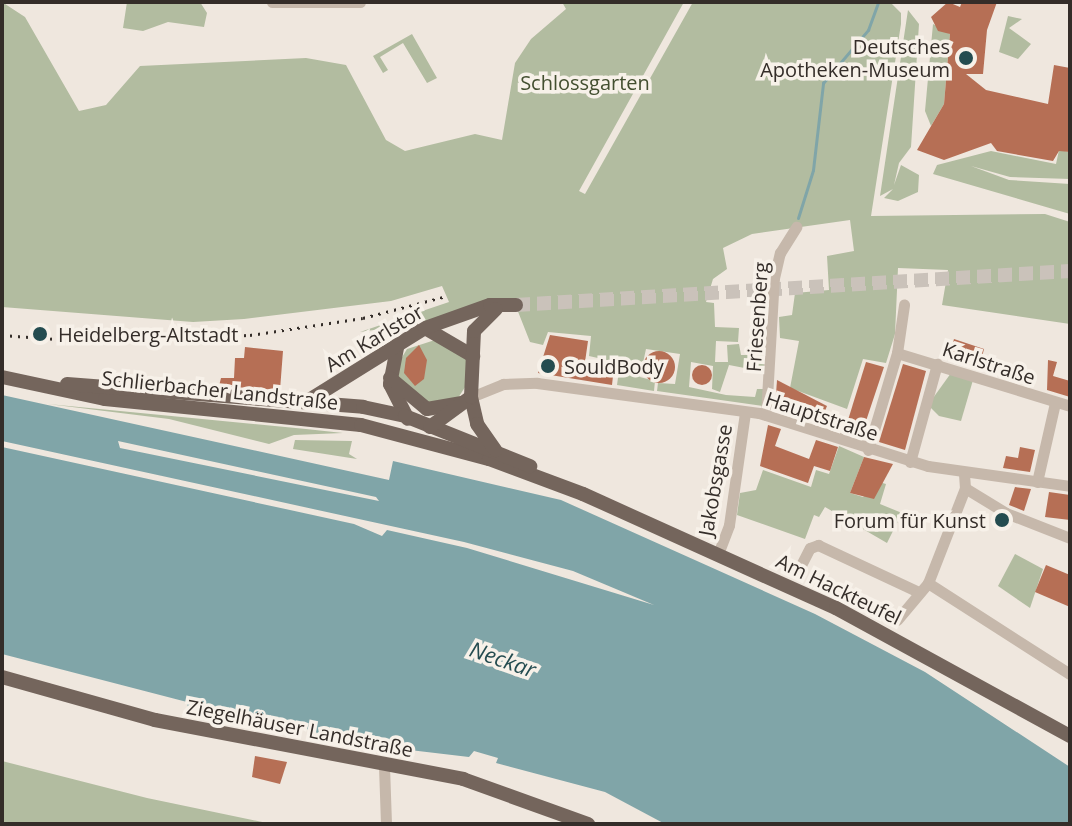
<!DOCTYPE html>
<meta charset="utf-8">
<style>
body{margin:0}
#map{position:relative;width:1072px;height:826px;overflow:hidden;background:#efe7de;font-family:"Open Sans",sans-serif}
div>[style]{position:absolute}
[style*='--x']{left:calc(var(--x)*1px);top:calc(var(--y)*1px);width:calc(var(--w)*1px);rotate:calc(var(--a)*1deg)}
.green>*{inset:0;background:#b2bca0}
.water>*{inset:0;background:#80a5a8}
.stream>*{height:3px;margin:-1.5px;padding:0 1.5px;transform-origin:1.5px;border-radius:1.5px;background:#80a5a8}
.building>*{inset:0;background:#b66f55}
.round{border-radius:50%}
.major-tunnel>*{height:14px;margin-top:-7px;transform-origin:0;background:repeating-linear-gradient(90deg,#cac2ba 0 14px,transparent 0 21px)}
.minor>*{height:11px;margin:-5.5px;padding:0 5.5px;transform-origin:5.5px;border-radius:5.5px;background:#c6b8ab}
.major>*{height:14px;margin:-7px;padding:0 7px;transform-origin:7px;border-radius:7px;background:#74655c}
.rail>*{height:3px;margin-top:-1.5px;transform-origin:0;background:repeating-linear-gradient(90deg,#342d29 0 2px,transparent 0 8px)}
.dots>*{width:22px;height:22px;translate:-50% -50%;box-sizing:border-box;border:4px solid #f7f1e9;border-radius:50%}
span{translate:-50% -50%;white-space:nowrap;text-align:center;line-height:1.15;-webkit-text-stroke:7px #f7f1e9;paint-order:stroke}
.poi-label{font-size:20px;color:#342d29}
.right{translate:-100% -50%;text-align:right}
.left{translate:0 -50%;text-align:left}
.park-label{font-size:20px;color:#434f30}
.street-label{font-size:20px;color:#342d29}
.water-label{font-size:22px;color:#244c50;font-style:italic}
.frame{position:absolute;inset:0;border:4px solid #342d29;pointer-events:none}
</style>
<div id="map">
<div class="green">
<i style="clip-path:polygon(2px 2px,25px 17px,79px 111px,106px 105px,140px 66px,306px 58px,346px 65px,386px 140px,405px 151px,475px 134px,502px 140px,515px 63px,531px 39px,566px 9px,562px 2px,684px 2px,579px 191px,585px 194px,693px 2px,890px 2px,901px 13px,901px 24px,871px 216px,1045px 214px,1070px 222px,1070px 324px,942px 305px,948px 270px,898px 268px,895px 334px,886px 363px,863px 359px,847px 409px,790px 388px,799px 341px,780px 338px,779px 317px,792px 315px,795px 293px,829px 290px,827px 256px,854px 251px,850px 220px,752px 234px,723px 248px,727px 269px,713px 279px,706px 302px,714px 303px,715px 327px,739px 328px,738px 342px,716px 341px,715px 362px,728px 362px,727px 345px,739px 344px,741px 355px,766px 355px,765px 372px,729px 365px,720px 392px,712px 389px,713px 366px,691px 362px,689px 387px,726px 395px,755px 397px,757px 389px,767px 389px,763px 406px,657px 391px,658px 383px,675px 384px,680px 354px,646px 349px,640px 377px,655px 381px,654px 391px,617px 385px,620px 363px,589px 356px,591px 336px,548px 332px,543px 345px,530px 342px,517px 309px,360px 332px,449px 302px,442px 286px,391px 301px,244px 319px,193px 322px,2px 307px)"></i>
<i style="clip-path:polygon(127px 2px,200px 2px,207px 13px,204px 27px,168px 22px,143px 31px,123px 28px)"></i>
<i style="clip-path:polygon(908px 10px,919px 24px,911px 147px,899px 163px,894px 185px,901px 165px,919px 175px,918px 192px,898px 201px,884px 198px,893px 189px,880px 196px)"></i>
<i style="clip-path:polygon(1008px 16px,1022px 19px,1009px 28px,1031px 44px,1018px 59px,999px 52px)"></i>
<i style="clip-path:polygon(933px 24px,950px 34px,944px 104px,931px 126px,925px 111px)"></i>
<i style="clip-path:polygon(412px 34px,437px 78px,427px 83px,403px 43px,380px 57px,388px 70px,383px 73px,373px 56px)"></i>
<i style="clip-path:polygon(1059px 150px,1070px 152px,1070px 179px,1010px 177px,971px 166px,1009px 180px,1070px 184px,1070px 214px,933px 174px,937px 165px,991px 151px,1056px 164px)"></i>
<i style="clip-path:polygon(435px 340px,467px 358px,469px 381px,458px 398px,434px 406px,400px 383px,395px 369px,407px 349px)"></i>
<i style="clip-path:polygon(951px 373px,973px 380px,961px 421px,939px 416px,928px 405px)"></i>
<i style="clip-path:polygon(48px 404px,306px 429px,343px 433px,294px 435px,269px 444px,169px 419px)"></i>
<i style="clip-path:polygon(295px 440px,352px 441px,349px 454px,357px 459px,293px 449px)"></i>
<i style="clip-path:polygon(839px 446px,864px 457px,850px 493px,863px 497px,879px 482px,886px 484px,880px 504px,902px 513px,887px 543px,825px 507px,819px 517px,814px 515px,805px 539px,737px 515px,740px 493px,756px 490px,763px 470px,811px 487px,816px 470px,829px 474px)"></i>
<i style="clip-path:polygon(1015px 554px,1043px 569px,1030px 608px,998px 586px)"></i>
<i style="clip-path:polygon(2px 761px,147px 798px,272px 824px,2px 824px)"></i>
</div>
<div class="water">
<i style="clip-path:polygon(evenodd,2px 395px,389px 480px,393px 461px,561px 500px,815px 614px,925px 672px,1070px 767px,1070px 824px,665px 824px,605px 792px,496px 763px,498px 758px,474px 751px,469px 757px,342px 742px,285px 721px,282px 728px,273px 726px,274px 719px,246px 716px,245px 721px,188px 708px,187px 702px,2px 654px,2px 447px,354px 524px,382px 536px,387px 530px,467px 548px,654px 605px,573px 571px,464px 542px,2px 441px,2px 395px,118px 441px,376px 497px,379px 501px,120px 448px,118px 441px)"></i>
</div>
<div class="stream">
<i style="--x:798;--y:218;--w:50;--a:-72.6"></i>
<i style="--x:813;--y:170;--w:88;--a:-83.4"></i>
<i style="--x:823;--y:83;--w:70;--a:-49.7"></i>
<i style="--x:868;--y:30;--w:29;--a:-70"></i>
</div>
<div class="building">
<i style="clip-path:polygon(948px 2px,960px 7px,962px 2px,997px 2px,987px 30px,983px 74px,966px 74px,986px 90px,1048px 104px,1054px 65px,1070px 68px,1070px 152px,1059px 151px,1053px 161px,997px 151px,991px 143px,944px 160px,917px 150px,944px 104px,950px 34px,938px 31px,931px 17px)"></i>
<i style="clip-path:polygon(550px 335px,588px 341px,585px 362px,614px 367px,612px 385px,538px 373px)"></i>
<i style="clip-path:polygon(954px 339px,984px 349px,979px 369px,948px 360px)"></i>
<i style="clip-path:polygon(419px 345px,427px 360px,424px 379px,415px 386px,404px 373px,406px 358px)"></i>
<i style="clip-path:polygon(245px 347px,283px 351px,280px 390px,219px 386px,221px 378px,234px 378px,235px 358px,244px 358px)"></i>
<i class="round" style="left:643px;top:351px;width:32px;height:32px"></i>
<i style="clip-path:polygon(1048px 360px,1057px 362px,1053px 376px,1070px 381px,1070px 397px,1047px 390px)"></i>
<i style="clip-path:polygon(866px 362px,884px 367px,865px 424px,848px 420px)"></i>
<i style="clip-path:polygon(903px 364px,926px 371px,905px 450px,879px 442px)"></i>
<i class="round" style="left:692px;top:365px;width:20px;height:20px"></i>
<i style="clip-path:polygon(777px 380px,827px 406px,820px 423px,775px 409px)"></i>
<i style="clip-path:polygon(768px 425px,781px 429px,775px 446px,809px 459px,816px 440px,838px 447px,830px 471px,814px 466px,808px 483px,760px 466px)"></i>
<i style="clip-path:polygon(1020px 447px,1035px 450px,1030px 472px,1003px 468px,1006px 456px,1018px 458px)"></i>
<i style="clip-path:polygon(864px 457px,893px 464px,874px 499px,850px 493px)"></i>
<i style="clip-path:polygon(1015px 487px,1031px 489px,1024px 511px,1009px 505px)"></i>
<i style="clip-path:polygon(1049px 492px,1070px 495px,1070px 520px,1045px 517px)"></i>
<i style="clip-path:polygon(1046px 565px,1070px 575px,1070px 607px,1035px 592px)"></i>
<i style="clip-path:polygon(255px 756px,287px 762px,280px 784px,252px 777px)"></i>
</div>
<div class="major-tunnel">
<i style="--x:516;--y:305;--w:555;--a:-3.51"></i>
</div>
<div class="minor">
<i style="--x:272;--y:2;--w:88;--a:0"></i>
<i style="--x:897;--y:353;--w:181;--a:17"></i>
<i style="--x:471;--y:397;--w:35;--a:-22"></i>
<i style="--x:503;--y:384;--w:34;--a:-2"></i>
<i style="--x:537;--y:383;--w:224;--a:7.7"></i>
<i style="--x:759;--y:413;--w:177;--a:17.4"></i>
<i style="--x:928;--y:466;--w:143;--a:8"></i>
<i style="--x:766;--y:415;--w:137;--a:-86.7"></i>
<i style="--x:774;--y:278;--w:26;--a:-77"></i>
<i style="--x:780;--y:253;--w:31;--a:-58"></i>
<i style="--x:868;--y:450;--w:101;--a:-73.4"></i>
<i style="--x:897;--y:353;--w:49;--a:-81.7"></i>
<i style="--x:910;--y:462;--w:102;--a:-74.6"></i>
<i style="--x:1037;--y:482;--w:81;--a:-77.2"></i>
<i style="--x:965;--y:488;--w:48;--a:31.4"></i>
<i style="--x:1006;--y:513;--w:69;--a:21.3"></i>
<i style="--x:718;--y:554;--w:31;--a:-69"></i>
<i style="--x:729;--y:525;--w:114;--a:-81.9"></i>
<i style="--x:797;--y:573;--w:28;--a:-63"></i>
<i style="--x:810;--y:548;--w:9;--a:-21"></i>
<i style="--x:818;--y:545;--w:111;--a:25"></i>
<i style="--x:928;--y:583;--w:169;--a:32.7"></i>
<i style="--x:897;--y:620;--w:48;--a:-50"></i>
<i style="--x:928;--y:583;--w:102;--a:-68.7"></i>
<i style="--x:965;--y:488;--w:16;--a:-94"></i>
<i style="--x:384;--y:766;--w:58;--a:88"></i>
</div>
<div class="major">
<i style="--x:425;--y:328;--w:56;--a:30.3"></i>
<i style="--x:398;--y:343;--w:42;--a:101"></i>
<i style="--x:390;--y:384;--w:39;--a:63"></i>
<i style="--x:2;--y:377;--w:105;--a:12.1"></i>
<i style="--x:105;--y:399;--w:257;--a:5.8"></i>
<i style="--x:361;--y:425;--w:132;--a:14.9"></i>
<i style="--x:489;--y:459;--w:100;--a:20.4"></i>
<i style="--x:583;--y:494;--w:277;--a:24.3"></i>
<i style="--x:836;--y:608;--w:267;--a:28.7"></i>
<i style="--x:390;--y:378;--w:48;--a:40"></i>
<i style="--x:427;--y:409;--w:34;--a:-10"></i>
<i style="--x:67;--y:384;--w:297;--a:4.4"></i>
<i style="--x:363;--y:407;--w:43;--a:12.1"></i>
<i style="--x:405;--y:416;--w:135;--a:21.8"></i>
<i style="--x:471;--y:397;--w:28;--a:77"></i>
<i style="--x:477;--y:424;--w:32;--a:55"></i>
<i style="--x:306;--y:402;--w:140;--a:-31.9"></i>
<i style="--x:425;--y:328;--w:69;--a:-19.5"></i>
<i style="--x:490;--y:305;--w:26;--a:0"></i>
<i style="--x:430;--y:427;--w:51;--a:-36.2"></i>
<i style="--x:471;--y:397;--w:66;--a:-87.4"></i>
<i style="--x:474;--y:331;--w:31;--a:-45"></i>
<i style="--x:2;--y:677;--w:159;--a:15.7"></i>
<i style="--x:155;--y:720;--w:314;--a:10.8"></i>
<i style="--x:463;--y:779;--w:133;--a:19.8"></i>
</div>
<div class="rail">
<i style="--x:2;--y:335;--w:82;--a:4.2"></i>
<i style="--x:84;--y:341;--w:166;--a:-2.1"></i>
<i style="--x:250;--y:335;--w:114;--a:-8.6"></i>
<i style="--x:363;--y:318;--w:87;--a:-14.7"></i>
</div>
<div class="dots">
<i style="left:966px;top:58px;background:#244c50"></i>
<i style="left:40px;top:334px;background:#244c50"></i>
<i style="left:548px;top:366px;background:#244c50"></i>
<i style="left:1002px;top:520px;background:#244c50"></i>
</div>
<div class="poi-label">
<span class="right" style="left:950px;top:58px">Deutsches<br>Apotheken-Museum</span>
<span class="left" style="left:58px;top:334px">Heidelberg-Altstadt</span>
<span class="left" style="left:564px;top:366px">SouldBody</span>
<span class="right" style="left:986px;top:520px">Forum für Kunst</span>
</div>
<div class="park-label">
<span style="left:585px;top:82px">Schlossgarten</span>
</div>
<div class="street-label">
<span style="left:757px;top:317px;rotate:-86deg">Friesenberg</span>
<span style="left:374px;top:338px;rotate:-31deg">Am Karlstor</span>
<span style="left:989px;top:363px;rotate:18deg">Karlstraße</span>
<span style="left:220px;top:390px;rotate:6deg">Schlierbacher Landstraße</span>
<span style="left:822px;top:416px;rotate:18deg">Hauptstraße</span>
<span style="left:715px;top:480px;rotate:-80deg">Jakobsgasse</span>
<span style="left:839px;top:589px;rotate:26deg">Am Hackteufel</span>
<span style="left:300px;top:728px;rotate:11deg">Ziegelhäuser Landstraße</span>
</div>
<div class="water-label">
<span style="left:503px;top:659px;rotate:19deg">Neckar</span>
</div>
<div class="frame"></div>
</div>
